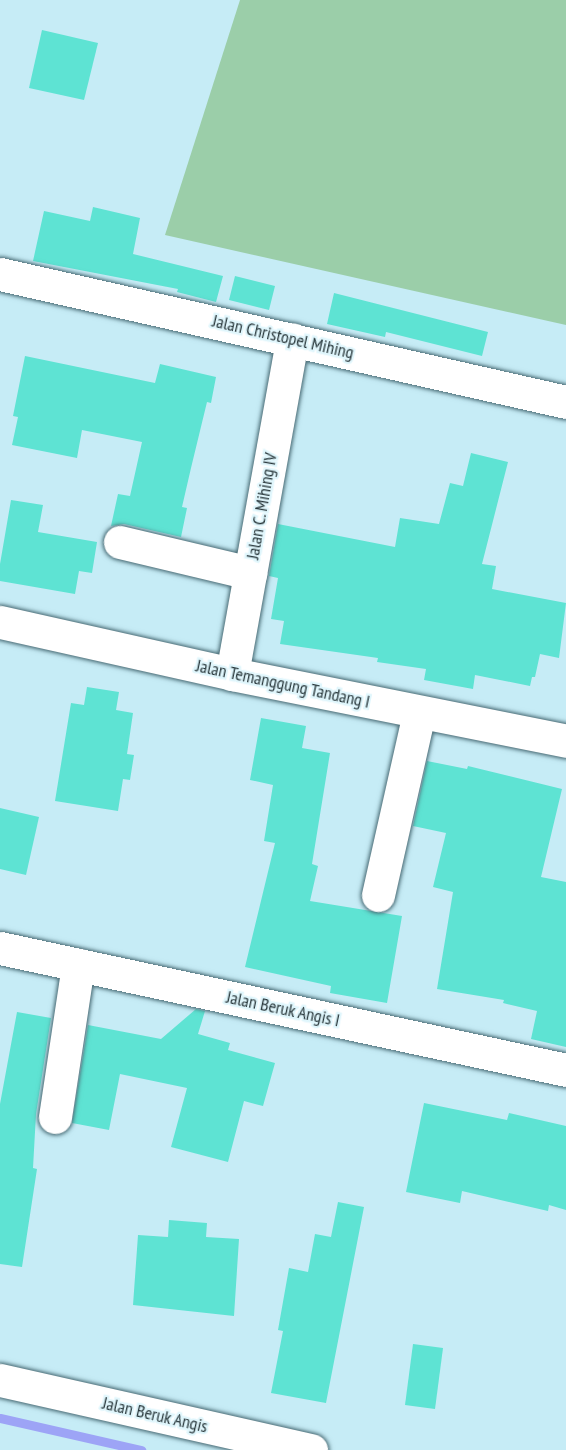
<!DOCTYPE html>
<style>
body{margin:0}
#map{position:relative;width:566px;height:1450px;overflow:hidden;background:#c6ecf6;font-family:"PT Sans Narrow",sans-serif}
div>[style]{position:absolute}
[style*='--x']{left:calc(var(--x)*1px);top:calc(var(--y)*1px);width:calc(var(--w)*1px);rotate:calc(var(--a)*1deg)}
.green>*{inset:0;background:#9bcea9}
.stream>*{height:9px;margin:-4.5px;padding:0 4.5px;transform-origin:4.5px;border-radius:4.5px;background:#9da4f6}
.building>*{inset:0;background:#5ee3d3}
.roads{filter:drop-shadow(0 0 2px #486a74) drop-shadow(0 0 2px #486a74)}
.minor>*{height:33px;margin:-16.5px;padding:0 16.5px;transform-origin:16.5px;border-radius:16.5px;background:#fff}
span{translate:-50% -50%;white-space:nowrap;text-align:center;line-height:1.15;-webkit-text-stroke:4.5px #e0f6fc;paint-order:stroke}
.street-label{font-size:18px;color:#27363a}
</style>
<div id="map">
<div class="green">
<i style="clip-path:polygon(240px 0,566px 0,566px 325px,165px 235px)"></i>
</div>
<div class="stream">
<i style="--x:0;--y:1418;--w:145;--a:12.8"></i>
</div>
<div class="building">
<i style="clip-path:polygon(42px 30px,98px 43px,84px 100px,29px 88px)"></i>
<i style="clip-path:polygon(93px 207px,140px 218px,133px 254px,223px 276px,216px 302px,177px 292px,178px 289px,33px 261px,44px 211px,90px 221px)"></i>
<i style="clip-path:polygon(235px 276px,275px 286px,269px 310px,229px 300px)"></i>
<i style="clip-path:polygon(334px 293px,488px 332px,482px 356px,386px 332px,385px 337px,327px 324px)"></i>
<i style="clip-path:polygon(25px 356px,155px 383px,160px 364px,216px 377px,211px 403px,207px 402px,191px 468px,182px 507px,187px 508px,181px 537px,124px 524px,111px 526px,118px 494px,130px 496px,142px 442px,82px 430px,77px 458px,12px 445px,18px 417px,13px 416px)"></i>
<i style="clip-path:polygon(471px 453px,508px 462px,482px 564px,496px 566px,492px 589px,566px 603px,559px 658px,540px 654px,535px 677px,532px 677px,530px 686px,475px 675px,473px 689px,424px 680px,426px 669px,377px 662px,378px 658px,280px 644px,284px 621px,271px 619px,278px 578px,269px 576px,278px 524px,395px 547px,400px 518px,439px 524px,450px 483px,463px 486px)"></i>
<i style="clip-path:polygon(11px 500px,43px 505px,38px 532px,97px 542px,92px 573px,79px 571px,75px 594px,0 581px,0 564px)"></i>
<i style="clip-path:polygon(87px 687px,119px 692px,116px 710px,133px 713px,127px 754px,134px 755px,130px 780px,123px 779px,118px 811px,55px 801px,71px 703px,84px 705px)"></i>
<i style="clip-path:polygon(261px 718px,306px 726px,302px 748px,330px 753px,312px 864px,318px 866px,310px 901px,402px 916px,387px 1003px,330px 993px,331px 986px,245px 967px,275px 843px,264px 841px,273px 785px,250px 780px)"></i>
<i style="clip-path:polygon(427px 761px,467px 769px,468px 766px,562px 789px,541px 877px,566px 882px,566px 1047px,531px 1039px,537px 1011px,503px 1003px,504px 1000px,437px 989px,453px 892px,433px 887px,446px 833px,413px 826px)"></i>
<i style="clip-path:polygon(0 808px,39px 817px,26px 875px,0 869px)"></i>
<i style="clip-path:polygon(196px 1009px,205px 1011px,198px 1034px,230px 1043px,228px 1050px,275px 1063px,263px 1106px,244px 1101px,228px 1162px,171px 1147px,187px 1088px,120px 1074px,109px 1130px,72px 1123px,88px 1025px,161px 1039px)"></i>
<i style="clip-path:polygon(17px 1012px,51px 1018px,36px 1114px,33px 1168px,37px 1169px,22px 1267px,0 1264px,0 1104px)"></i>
<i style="clip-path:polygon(424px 1103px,507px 1120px,509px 1113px,566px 1126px,566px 1210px,549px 1205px,548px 1211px,462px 1191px,460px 1203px,406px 1192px)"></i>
<i style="clip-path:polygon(338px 1202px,364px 1207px,326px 1403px,271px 1393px,283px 1331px,278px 1330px,289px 1268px,308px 1272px,315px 1234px,331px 1237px)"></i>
<i style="clip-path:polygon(169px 1220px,207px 1223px,206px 1237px,239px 1239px,234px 1316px,133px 1305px,138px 1235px,168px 1237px)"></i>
<i style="clip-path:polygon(413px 1344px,443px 1348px,435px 1409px,405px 1405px)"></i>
</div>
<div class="roads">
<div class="minor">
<i style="--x:0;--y:274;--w:580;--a:12.74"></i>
<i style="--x:120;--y:542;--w:134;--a:13.4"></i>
<i style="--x:0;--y:622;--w:238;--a:12.6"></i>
<i style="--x:232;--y:674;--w:341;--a:11.3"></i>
<i style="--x:232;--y:674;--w:340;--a:-79.8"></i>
<i style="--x:378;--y:895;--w:187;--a:-77.3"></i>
<i style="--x:0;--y:948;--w:579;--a:12.16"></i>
<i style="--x:55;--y:1117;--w:154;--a:-81.4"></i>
<i style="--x:0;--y:1380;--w:319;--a:12.7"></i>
</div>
</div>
<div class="street-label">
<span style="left:283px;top:337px;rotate:13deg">Jalan Christopel Mihing</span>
<span style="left:262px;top:506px;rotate:-80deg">Jalan C. Mihing IV</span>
<span style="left:283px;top:684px;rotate:12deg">Jalan Temanggung Tandang I</span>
<span style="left:283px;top:1009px;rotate:12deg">Jalan Beruk Angis I</span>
<span style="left:155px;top:1415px;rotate:13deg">Jalan Beruk Angis</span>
</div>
</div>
